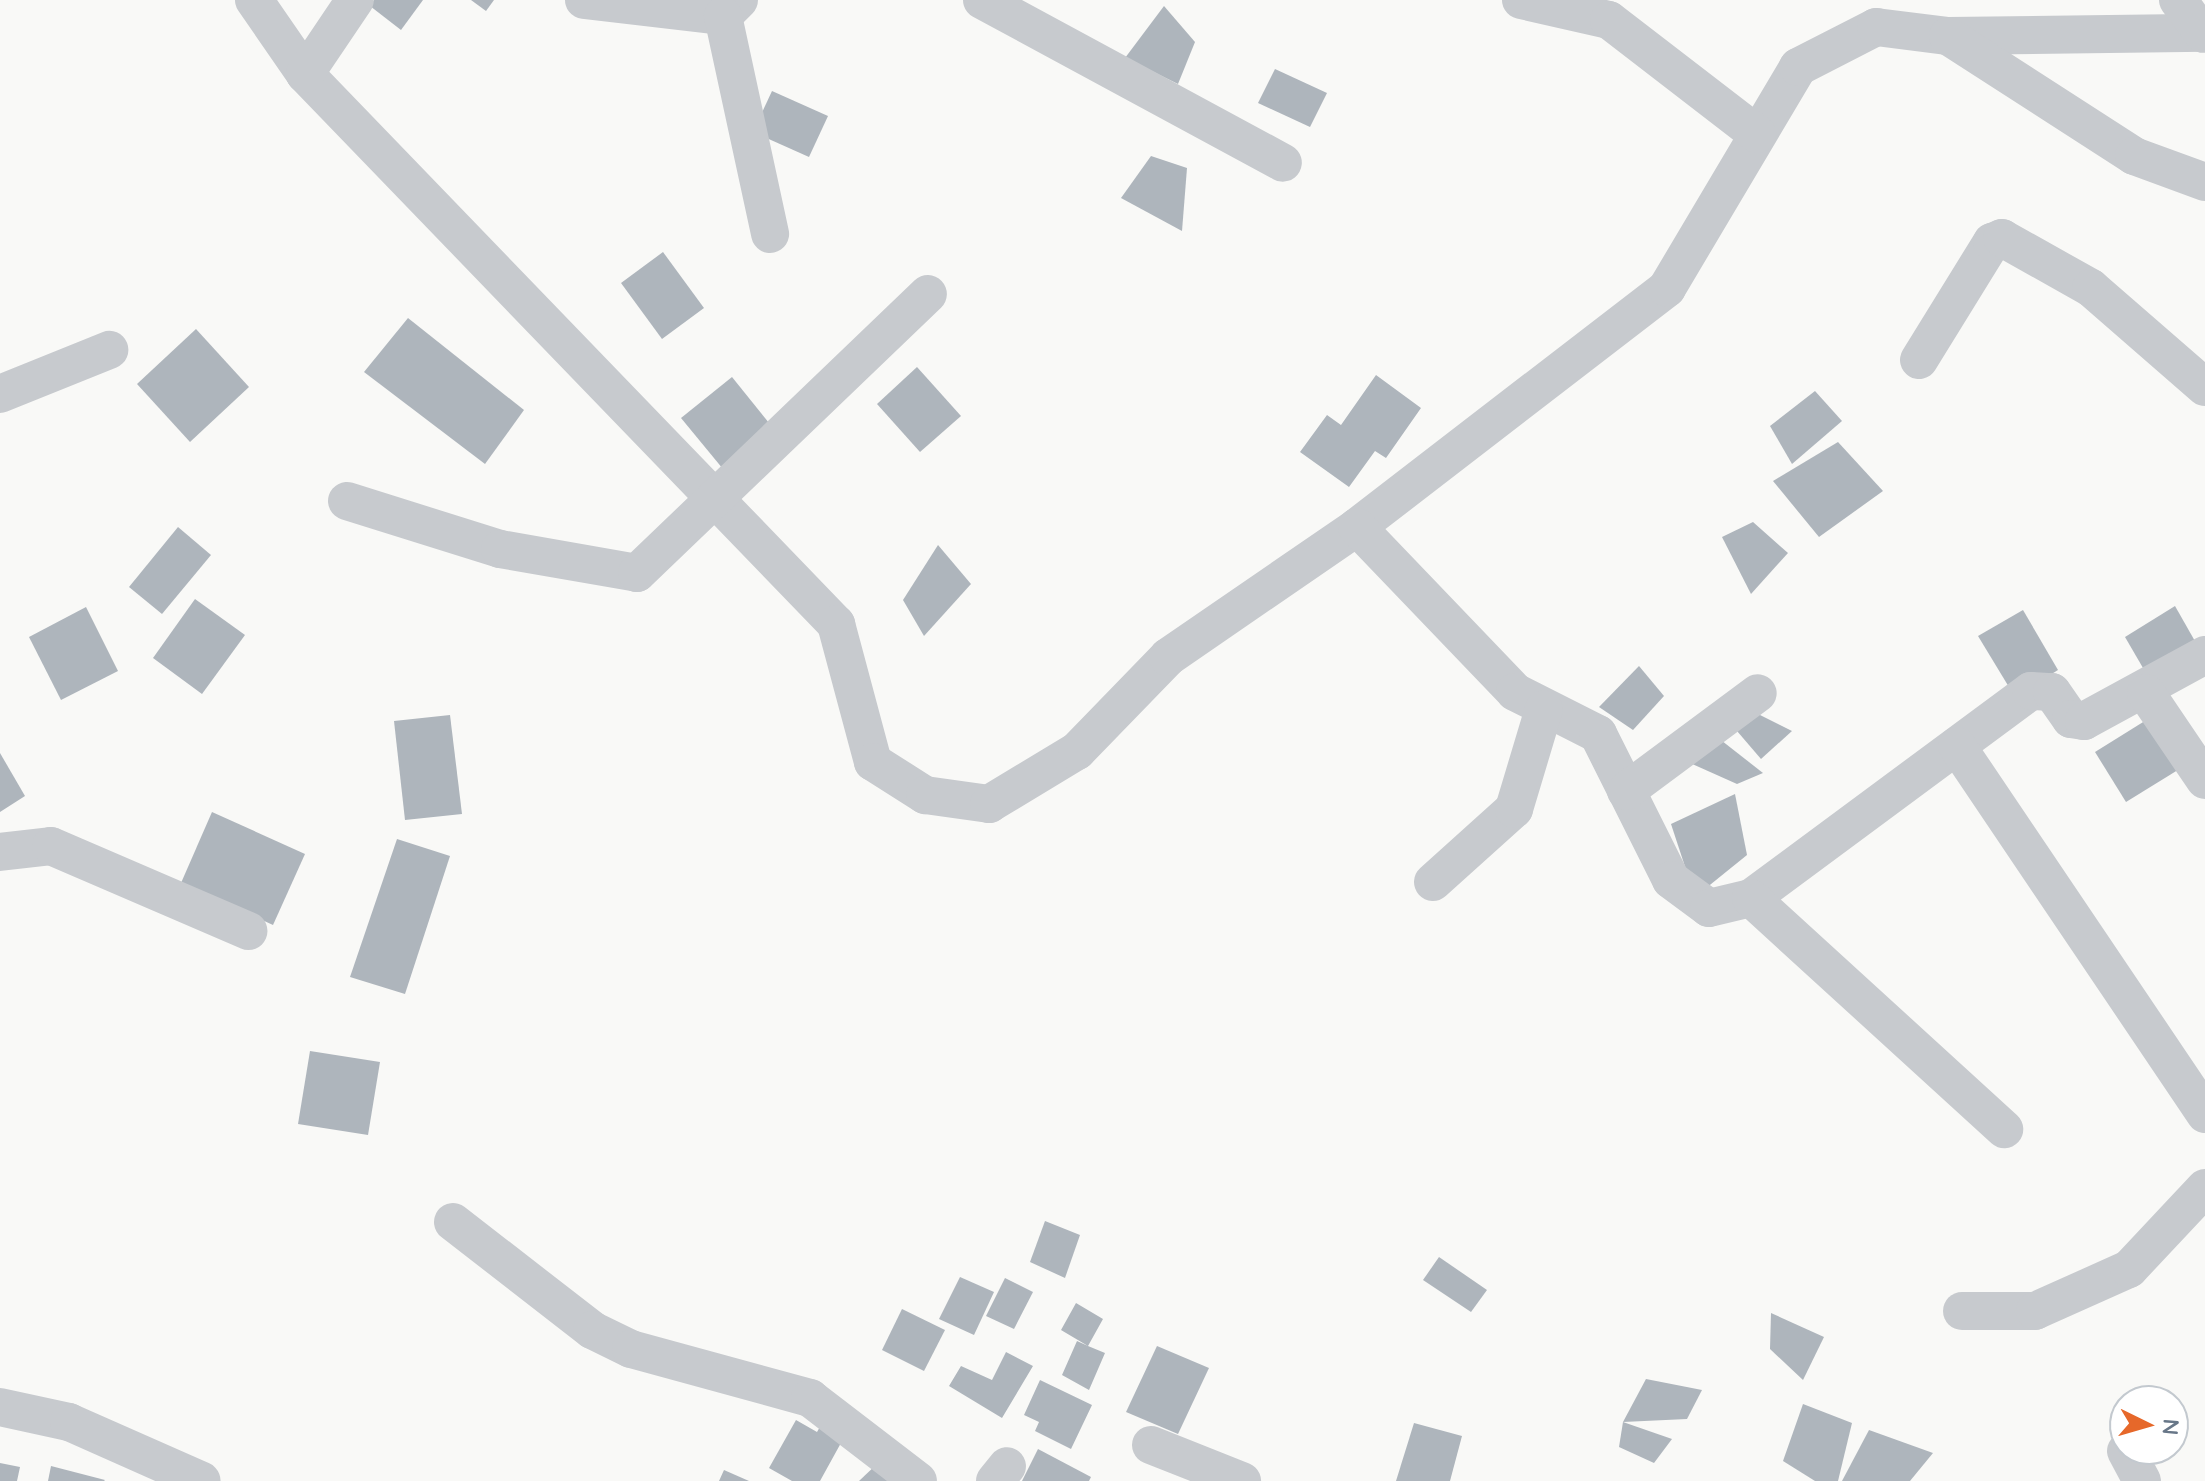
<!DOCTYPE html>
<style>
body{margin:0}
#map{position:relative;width:2205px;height:1481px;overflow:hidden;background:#f9f9f7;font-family:Quicksand,sans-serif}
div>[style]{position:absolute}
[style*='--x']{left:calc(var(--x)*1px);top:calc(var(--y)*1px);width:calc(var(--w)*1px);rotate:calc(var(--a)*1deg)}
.building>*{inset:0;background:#aeb5bc}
.minor>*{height:38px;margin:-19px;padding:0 19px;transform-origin:19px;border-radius:19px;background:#c7cace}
span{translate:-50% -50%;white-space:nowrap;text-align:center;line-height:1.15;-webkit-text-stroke:8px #fff;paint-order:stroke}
.north{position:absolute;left:2109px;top:1385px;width:80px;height:80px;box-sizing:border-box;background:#fff;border:2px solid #c3c9cf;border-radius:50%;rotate:95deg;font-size:22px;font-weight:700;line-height:32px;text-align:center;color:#687788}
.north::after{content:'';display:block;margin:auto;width:28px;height:36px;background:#e6682a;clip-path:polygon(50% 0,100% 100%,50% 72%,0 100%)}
</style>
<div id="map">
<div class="building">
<i style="clip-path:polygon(374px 0,423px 0,401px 30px,370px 6px)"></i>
<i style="clip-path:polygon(471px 0,494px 0,486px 11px)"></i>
<i style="clip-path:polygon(1164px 6px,1195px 42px,1178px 84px,1125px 58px)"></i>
<i style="clip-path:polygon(1275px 69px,1327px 93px,1310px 127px,1258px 103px)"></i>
<i style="clip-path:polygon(772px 91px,828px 116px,809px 157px,753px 132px)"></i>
<i style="clip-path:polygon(1151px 156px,1187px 168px,1182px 231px,1121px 198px)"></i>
<i style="clip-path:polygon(663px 252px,704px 308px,662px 339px,621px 283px)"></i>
<i style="clip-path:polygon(408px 318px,524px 410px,485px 464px,364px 372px)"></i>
<i style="clip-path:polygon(196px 329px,249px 387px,190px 442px,137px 384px)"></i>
<i style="clip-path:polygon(917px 367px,961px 416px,920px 452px,877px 404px)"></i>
<i style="clip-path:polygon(1376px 375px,1421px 408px,1386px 458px,1375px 451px,1349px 487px,1300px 452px,1327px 415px,1341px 425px)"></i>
<i style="clip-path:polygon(732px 377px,773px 428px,723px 469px,681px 418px)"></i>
<i style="clip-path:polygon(1815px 391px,1842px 421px,1792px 464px,1770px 426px)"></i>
<i style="clip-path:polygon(1838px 442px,1883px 491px,1819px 537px,1773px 481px)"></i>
<i style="clip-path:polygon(1753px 522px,1788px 553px,1751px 594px,1722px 537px)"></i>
<i style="clip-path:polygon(178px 527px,211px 555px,162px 614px,129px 587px)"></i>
<i style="clip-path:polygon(938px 545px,971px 584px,924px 636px,903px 600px)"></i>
<i style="clip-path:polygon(195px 599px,245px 635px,202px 694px,153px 658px)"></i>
<i style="clip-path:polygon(2175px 606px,2200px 650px,2150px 680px,2125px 637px)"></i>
<i style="clip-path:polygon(86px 607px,118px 671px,61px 700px,29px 637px)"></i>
<i style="clip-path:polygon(2023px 610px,2058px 670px,2015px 697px,1978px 636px)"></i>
<i style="clip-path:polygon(1639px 666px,1664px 696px,1633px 730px,1599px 707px)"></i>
<i style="clip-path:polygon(1758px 714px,1792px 731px,1761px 759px,1737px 731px)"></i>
<i style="clip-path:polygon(2156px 714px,2186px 765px,2126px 802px,2095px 752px)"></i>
<i style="clip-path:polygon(450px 715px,462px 814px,405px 820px,394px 721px)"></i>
<i style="clip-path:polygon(1717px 737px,1763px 773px,1737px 784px,1690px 763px)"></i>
<i style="clip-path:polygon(0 753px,25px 796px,0 812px)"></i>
<i style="clip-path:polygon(1735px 794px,1747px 855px,1695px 897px,1671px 824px)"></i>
<i style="clip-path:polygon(212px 812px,305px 854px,273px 925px,181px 883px)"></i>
<i style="clip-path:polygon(397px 839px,450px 856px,405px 994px,350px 977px)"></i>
<i style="clip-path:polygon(310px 1051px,380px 1062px,368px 1135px,298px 1124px)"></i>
<i style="clip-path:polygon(1045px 1221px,1080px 1235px,1065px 1278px,1030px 1262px)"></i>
<i style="clip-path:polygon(1439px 1257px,1487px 1290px,1471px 1312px,1423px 1280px)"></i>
<i style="clip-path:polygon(960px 1277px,994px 1292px,974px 1335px,939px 1319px)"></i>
<i style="clip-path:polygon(1005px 1278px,1033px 1292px,1014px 1329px,986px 1316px)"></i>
<i style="clip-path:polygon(1076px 1303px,1103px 1319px,1088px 1346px,1105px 1353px,1089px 1390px,1062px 1375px,1077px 1341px,1088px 1346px,1061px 1330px)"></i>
<i style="clip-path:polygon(902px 1309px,945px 1330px,924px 1371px,882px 1350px)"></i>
<i style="clip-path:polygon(1771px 1313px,1824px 1337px,1803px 1380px,1770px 1349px)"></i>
<i style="clip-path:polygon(1157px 1346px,1209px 1368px,1178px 1434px,1126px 1412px)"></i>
<i style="clip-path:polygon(1006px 1352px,1033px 1366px,1002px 1418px,949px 1386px,961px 1366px,992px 1380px)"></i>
<i style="clip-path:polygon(1646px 1379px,1702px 1390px,1687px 1419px,1623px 1422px)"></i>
<i style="clip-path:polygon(1040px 1380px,1092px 1405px,1071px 1449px,1035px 1431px,1039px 1422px,1024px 1415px)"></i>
<i style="clip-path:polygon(1803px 1404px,1852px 1423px,1838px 1481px,1815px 1481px,1783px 1461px)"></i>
<i style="clip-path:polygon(825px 1418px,847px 1432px,820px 1481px,792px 1481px,769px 1468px,796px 1420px,817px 1432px)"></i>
<i style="clip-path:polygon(1623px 1422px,1672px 1439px,1654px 1463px,1619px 1447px)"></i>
<i style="clip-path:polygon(1414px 1423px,1462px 1436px,1450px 1481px,1396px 1481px)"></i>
<i style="clip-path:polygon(1869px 1430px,1933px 1453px,1910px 1481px,1842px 1481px)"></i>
<i style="clip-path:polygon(1038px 1449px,1091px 1477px,1089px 1481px,1022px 1481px)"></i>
<i style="clip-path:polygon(0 1463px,20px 1467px,17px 1481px,0 1481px)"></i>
<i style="clip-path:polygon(878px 1463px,897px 1481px,859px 1481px)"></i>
<i style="clip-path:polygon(51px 1466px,105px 1480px,104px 1481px,48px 1481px)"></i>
<i style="clip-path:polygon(724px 1470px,749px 1481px,719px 1481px)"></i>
</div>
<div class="minor">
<i style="--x:254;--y:0;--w:90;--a:55.4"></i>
<i style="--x:305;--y:74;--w:765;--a:46.01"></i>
<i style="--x:836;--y:624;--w:143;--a:75"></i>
<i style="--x:873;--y:762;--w:62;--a:32.4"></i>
<i style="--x:925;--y:795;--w:65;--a:8"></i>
<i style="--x:989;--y:804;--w:103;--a:-31.1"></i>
<i style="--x:1077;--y:751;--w:131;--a:-45.9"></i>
<i style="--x:1168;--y:657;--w:229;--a:-34.5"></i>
<i style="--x:1357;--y:527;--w:391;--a:-37.6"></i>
<i style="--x:1667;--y:288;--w:257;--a:-59.3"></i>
<i style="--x:1798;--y:67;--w:88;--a:-27.1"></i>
<i style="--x:1876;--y:27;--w:73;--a:7.1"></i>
<i style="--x:1948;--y:36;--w:257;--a:-0.7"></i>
<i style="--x:584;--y:0;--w:140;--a:6.6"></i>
<i style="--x:739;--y:0;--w:23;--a:135"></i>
<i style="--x:723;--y:16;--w:223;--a:77.8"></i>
<i style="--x:982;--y:0;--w:342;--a:28.4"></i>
<i style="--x:1521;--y:0;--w:90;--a:12.8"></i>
<i style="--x:1609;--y:20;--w:187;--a:37.6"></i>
<i style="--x:2178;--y:0;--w:42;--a:53.7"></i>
<i style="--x:1948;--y:36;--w:221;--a:32.8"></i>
<i style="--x:2134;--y:156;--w:76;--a:20.1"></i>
<i style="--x:305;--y:74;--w:89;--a:-56"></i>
<i style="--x:1919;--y:360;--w:139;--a:-58.3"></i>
<i style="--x:1992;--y:242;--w:11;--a:-22"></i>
<i style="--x:2002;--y:238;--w:102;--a:29.3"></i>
<i style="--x:2091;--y:288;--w:151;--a:41"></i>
<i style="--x:0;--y:394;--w:118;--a:-22"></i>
<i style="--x:347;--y:501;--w:160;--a:17.4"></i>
<i style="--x:500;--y:549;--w:139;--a:9.9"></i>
<i style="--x:637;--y:573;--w:403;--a:-43.8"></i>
<i style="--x:1357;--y:527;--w:228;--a:46.2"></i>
<i style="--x:1515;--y:692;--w:93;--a:26.8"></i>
<i style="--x:1598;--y:734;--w:163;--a:63.4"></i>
<i style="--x:1671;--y:880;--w:47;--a:36.4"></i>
<i style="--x:1709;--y:908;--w:43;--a:-13.4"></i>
<i style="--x:1751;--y:898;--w:348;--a:-36.5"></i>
<i style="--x:2031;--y:691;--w:21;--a:3"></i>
<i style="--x:2052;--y:692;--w:33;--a:55"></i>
<i style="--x:2071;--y:719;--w:13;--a:9"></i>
<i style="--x:2084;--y:721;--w:138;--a:-28.6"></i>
<i style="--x:2146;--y:693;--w:105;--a:55.9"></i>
<i style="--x:1957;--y:746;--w:444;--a:56"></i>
<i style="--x:1626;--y:791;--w:164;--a:-36.6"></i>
<i style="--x:0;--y:852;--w:51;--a:-6.7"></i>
<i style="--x:51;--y:846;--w:215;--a:23.3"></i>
<i style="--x:1433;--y:882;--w:109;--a:-42"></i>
<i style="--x:1514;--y:809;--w:104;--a:-73.3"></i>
<i style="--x:1751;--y:898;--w:343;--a:42.4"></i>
<i style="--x:453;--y:1222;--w:176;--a:37.8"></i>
<i style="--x:592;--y:1330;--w:43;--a:26"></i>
<i style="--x:631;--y:1349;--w:186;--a:15.3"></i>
<i style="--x:810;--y:1398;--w:136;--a:37.5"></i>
<i style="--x:1962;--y:1311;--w:73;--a:0"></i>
<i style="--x:2035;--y:1311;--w:103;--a:-24.1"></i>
<i style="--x:2129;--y:1269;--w:111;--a:-46.8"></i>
<i style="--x:0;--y:1407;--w:71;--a:12.3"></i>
<i style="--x:69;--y:1422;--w:145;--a:23.9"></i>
<i style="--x:1151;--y:1445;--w:98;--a:21.6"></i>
<i style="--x:2126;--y:1451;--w:34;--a:62"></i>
<i style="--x:995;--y:1481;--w:19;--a:-51"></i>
</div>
<div class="north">N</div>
</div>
